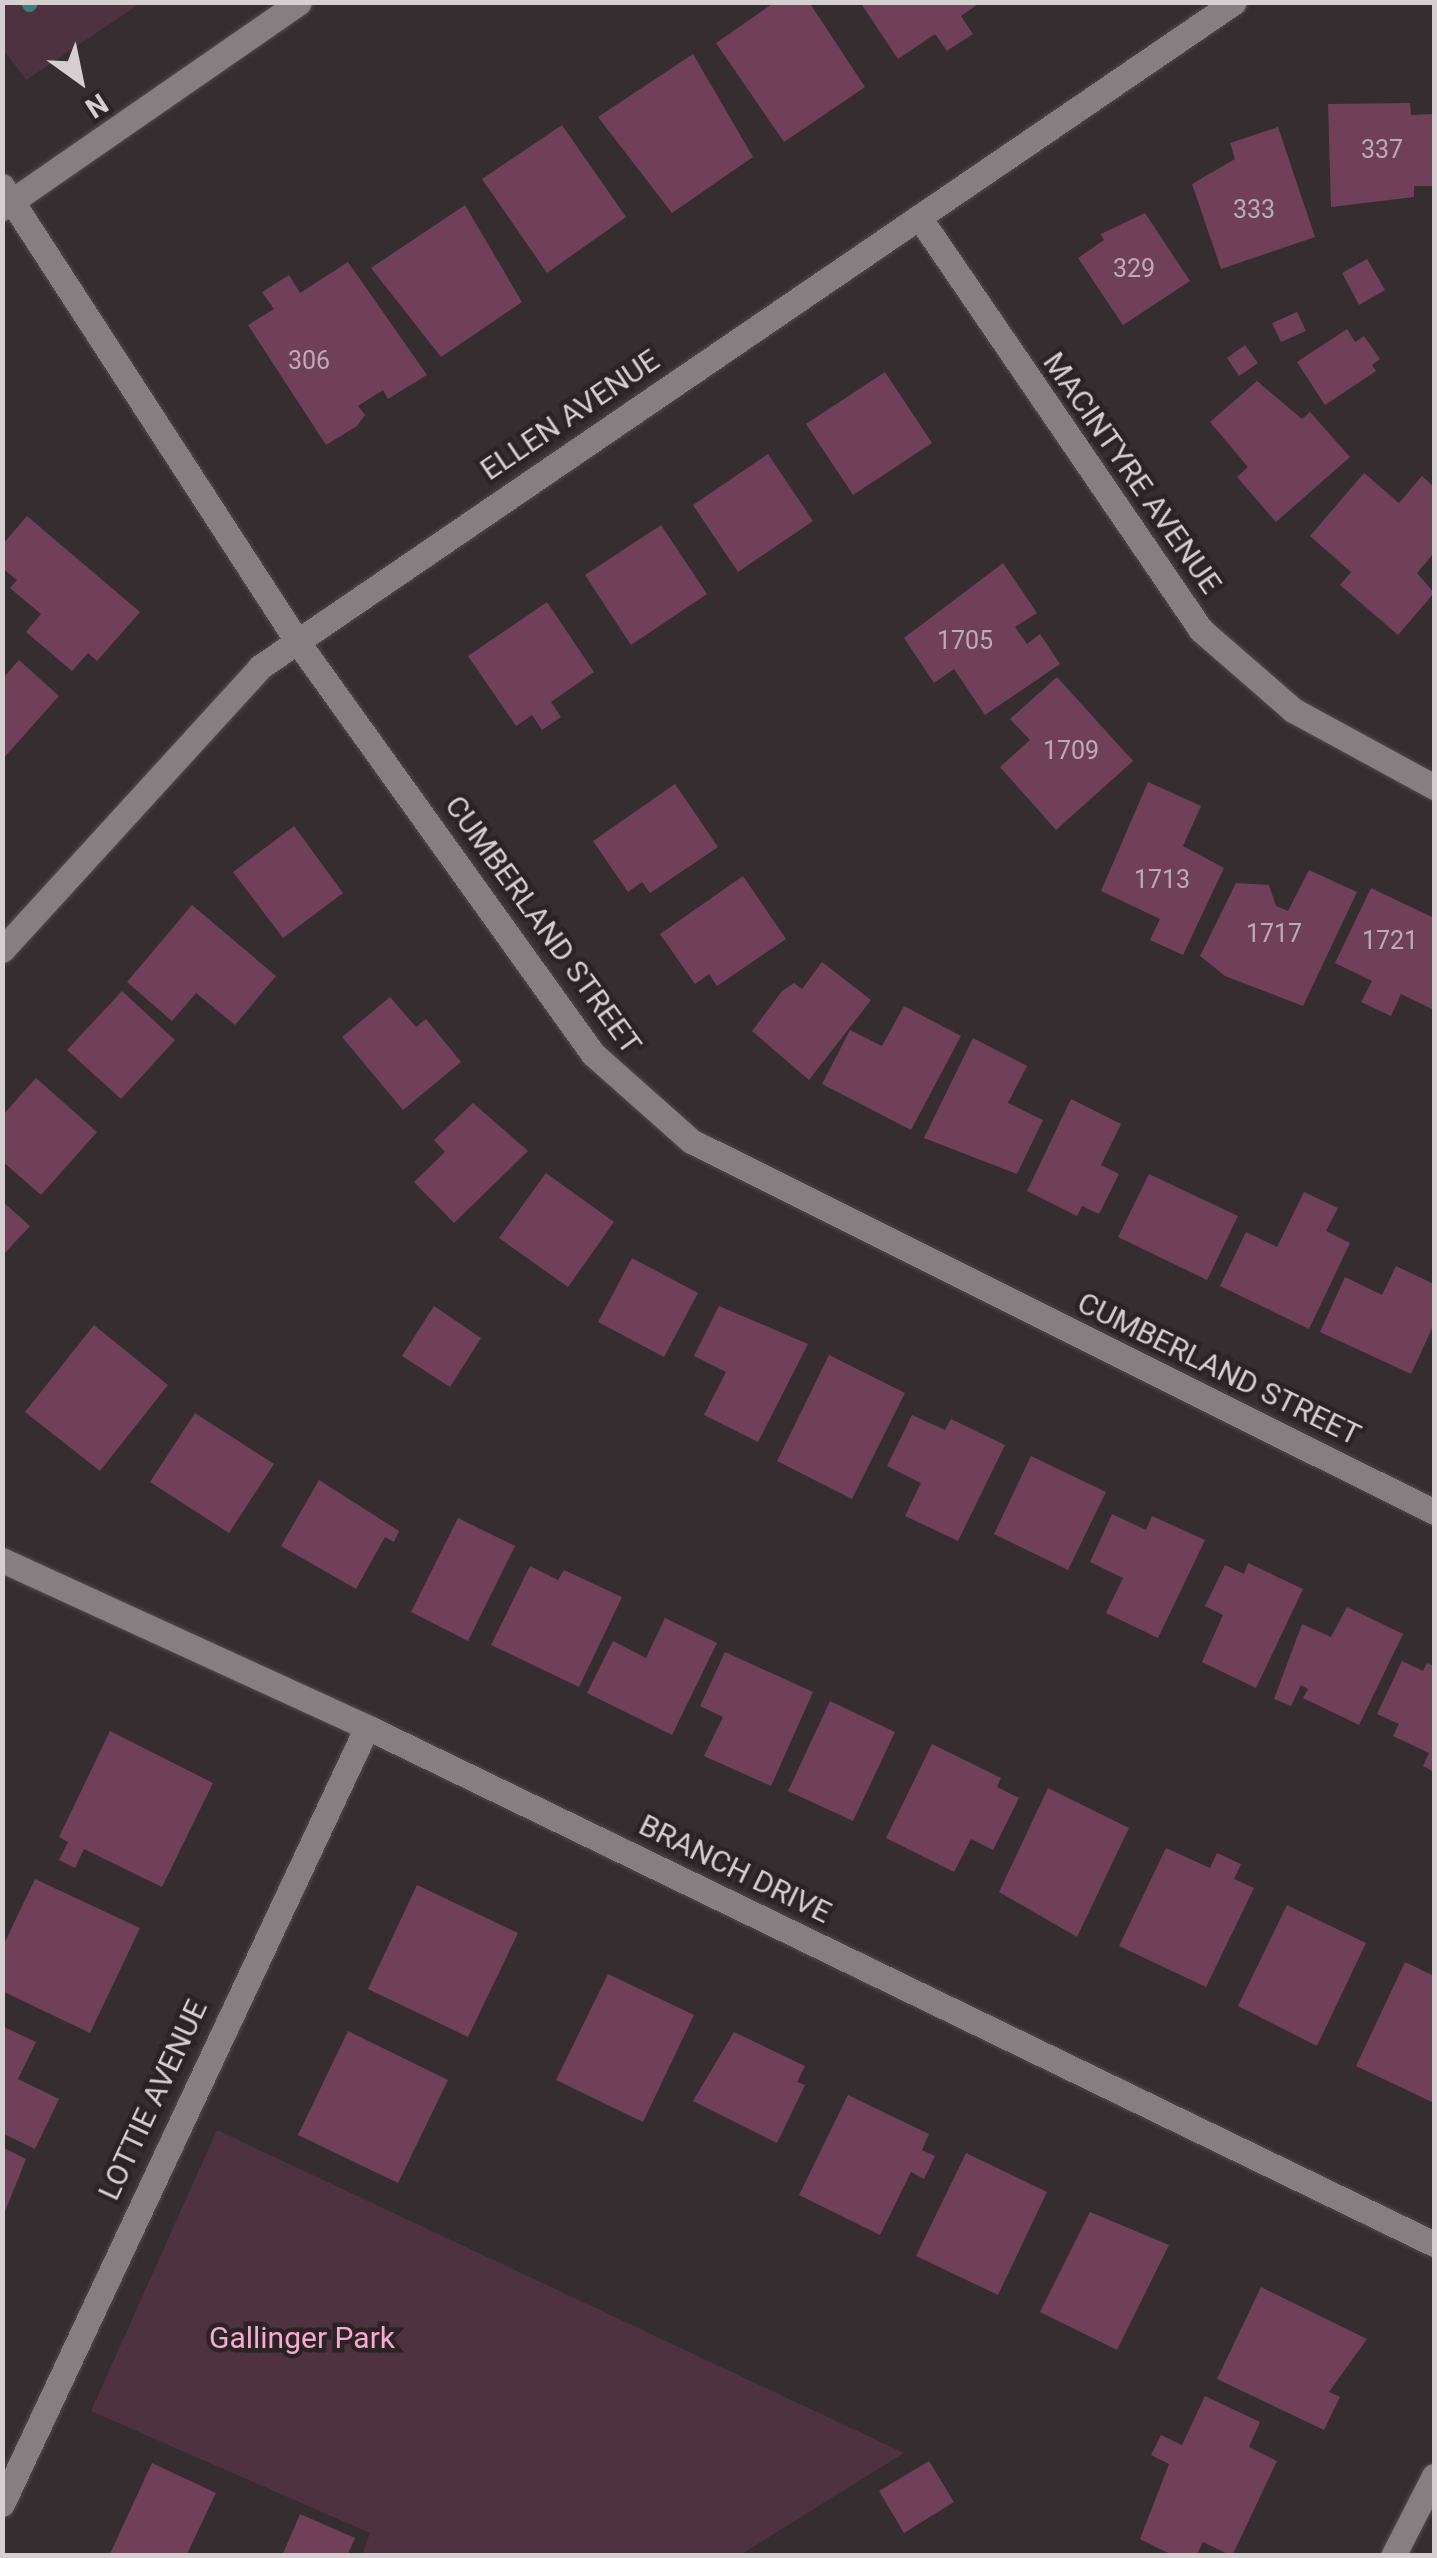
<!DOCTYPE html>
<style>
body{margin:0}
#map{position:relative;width:1437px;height:2558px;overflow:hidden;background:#352d30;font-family:Roboto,sans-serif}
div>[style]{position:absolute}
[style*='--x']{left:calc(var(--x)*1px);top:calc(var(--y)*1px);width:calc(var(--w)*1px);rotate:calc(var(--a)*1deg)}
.green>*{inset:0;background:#4f3240}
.stream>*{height:15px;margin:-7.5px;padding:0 7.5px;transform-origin:7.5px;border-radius:7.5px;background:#368078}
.building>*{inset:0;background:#704058}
.roads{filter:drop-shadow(0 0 2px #50494c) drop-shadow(0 0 2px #50494c)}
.minor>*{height:25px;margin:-12.5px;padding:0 12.5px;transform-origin:12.5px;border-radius:12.5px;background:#877e82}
.tertiary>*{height:25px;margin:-12.5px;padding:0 12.5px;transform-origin:12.5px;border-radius:12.5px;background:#877e82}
span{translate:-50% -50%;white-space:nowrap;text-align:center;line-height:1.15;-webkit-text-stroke:9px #2b2326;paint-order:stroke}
.number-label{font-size:25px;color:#bcabb4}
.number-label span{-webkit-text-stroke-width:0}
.street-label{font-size:30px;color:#d5cfd2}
.park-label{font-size:30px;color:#f9a9d0}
.frame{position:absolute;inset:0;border:5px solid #d5cfd2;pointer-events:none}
.north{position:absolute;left:30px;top:30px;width:100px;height:100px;-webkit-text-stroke:8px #2b2326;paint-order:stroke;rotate:147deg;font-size:28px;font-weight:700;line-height:40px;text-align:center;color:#d5cfd2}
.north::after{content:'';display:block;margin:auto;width:35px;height:45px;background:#d5cfd2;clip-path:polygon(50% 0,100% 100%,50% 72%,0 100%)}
</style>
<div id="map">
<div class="green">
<i style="clip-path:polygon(2px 3px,3px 2px,141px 3px,26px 80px,3px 49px)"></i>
<i style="clip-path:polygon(217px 2130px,904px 2453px,740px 2555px,362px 2555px,370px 2533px,91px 2411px)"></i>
</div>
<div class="stream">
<i style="--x:29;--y:4;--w:2;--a:-63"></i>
</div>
<div class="building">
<i style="clip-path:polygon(775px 2px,809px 2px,865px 87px,784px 142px,716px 43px)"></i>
<i style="clip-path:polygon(860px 2px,981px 2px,961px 16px,973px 34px,947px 51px,935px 34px,898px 59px)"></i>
<i style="clip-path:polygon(693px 54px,753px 157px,672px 213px,598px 117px)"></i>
<i style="clip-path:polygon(1410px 103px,1411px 115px,1434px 114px,1434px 186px,1414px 186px,1414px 197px,1331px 207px,1328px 104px)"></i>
<i style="clip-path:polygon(562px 125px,626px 217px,547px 273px,482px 179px)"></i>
<i style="clip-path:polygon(1278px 127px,1315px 237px,1221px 269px,1192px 184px,1235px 159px,1230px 143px)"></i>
<i style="clip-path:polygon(465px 205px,522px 302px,441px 357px,371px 268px)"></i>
<i style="clip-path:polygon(1145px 213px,1190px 281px,1123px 325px,1078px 258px,1104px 240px,1101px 234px)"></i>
<i style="clip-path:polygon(1367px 259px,1385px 290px,1359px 305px,1342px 273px)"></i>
<i style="clip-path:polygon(348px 262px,427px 375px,388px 399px,383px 390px,358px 406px,365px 415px,357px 426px,326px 445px,248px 325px,274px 309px,262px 292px,289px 275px,300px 293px)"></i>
<i style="clip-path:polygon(1297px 312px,1306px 331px,1281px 342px,1272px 323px)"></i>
<i style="clip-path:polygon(1347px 329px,1355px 342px,1364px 336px,1380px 359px,1372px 365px,1376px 371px,1325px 405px,1297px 362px)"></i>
<i style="clip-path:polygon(1245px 345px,1258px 363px,1239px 376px,1227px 358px)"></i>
<i style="clip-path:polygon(885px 372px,932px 443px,853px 495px,806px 424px)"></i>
<i style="clip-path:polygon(1257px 381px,1302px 419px,1310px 412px,1350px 457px,1276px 522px,1237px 477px,1248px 467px,1210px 422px)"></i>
<i style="clip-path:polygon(768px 454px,813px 521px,738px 572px,693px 505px)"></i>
<i style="clip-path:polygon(1364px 473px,1399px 503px,1422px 476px,1434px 487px,1434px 553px,1417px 573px,1434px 593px,1398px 635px,1340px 585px,1351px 572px,1310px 536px)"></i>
<i style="clip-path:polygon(27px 516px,140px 612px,97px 661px,88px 653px,72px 671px,26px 632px,41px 614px,10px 588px,17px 580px,2px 568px,2px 545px)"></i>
<i style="clip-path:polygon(661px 525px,707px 594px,631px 645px,585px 575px)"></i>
<i style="clip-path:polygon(1003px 563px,1037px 613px,1015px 627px,1027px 644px,1040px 634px,1060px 664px,985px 715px,954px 669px,934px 683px,904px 638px)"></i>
<i style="clip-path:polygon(547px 602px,594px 672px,551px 702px,561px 717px,542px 730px,532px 715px,516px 726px,468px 656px)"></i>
<i style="clip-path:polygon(19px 660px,59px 696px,2px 760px,2px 679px)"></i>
<i style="clip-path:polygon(1057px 677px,1133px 761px,1056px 830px,1000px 767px,1030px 740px,1010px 719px)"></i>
<i style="clip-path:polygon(1148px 782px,1201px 806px,1183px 846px,1224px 868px,1183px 955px,1150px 940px,1160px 919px,1101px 891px)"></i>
<i style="clip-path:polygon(675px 784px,718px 847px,650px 893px,642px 882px,628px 892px,593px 841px)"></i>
<i style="clip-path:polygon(294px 826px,343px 893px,283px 938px,233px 872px)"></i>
<i style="clip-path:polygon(1309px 870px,1357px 892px,1303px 1006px,1225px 976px,1200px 956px,1236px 883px,1269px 885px,1276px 906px,1288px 911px)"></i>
<i style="clip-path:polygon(743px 876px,786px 939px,717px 986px,709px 974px,695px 984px,660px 934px)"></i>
<i style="clip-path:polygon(1371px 888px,1434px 918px,1434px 1010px,1401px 994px,1391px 1016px,1361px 1002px,1372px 981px,1335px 963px)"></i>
<i style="clip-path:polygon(192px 905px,276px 976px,235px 1025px,196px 993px,172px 1021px,127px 982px)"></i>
<i style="clip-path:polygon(822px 962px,871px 1000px,809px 1080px,752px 1031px,782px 991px,794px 983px,802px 989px)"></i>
<i style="clip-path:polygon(122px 991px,175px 1040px,121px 1099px,67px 1050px)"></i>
<i style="clip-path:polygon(390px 997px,416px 1027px,426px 1019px,461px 1062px,403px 1110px,342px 1037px)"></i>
<i style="clip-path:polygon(904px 1006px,961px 1036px,911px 1130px,822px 1084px,850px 1030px,882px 1046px)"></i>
<i style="clip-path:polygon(973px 1038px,1027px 1066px,1008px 1103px,1043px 1120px,1017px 1174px,924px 1138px)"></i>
<i style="clip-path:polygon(36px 1078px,97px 1132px,41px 1195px,2px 1161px,2px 1116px)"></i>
<i style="clip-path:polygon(1071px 1099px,1121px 1124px,1101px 1165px,1119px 1174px,1099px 1214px,1082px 1206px,1077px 1216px,1027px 1191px)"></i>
<i style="clip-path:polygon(473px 1103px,528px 1151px,454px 1223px,414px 1182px,445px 1152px,434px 1140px)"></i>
<i style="clip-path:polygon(546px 1173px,614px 1222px,568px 1287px,499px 1238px)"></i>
<i style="clip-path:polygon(1149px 1174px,1238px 1216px,1207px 1280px,1118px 1237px)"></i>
<i style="clip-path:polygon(1304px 1192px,1338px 1208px,1326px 1231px,1350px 1243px,1309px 1329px,1220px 1286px,1246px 1232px,1277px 1247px)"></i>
<i style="clip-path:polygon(2px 1201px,30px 1226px,2px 1256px)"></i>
<i style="clip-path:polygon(632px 1258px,698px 1293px,664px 1357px,598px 1322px)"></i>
<i style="clip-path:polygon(1396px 1266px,1434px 1284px,1434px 1324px,1411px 1374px,1320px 1332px,1345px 1277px,1382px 1295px)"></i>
<i style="clip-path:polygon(434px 1306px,481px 1338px,450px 1387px,402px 1356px)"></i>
<i style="clip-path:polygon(719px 1306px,808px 1344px,758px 1442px,704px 1415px,726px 1372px,694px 1356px)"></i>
<i style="clip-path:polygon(94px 1325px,168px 1385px,100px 1471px,25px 1412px)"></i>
<i style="clip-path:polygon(829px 1355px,905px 1393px,852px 1499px,777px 1461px)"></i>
<i style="clip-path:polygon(195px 1413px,274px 1464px,229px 1533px,150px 1482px)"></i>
<i style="clip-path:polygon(912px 1415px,945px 1430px,951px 1419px,1005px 1445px,958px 1541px,905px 1516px,921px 1483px,887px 1466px)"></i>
<i style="clip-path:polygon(1031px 1456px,1106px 1492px,1068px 1570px,994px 1534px)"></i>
<i style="clip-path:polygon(319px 1480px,399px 1531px,394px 1542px,385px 1537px,356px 1589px,281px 1546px)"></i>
<i style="clip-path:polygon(1112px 1514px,1146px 1530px,1152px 1516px,1205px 1540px,1158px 1638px,1106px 1613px,1123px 1578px,1090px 1562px)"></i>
<i style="clip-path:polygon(458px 1518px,515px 1546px,468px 1641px,411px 1612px)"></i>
<i style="clip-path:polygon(1248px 1563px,1303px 1589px,1256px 1688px,1202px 1662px,1223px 1615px,1205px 1606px,1225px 1565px,1244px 1574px)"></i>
<i style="clip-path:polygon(530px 1566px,558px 1580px,564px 1570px,622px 1597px,579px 1687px,491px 1645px)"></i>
<i style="clip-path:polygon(1347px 1607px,1403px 1634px,1359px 1725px,1303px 1698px,1308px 1689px,1301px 1685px,1291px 1706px,1274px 1699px,1302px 1624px,1331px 1637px)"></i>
<i style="clip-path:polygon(665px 1618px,717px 1643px,672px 1735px,587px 1693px,613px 1641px,646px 1658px)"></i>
<i style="clip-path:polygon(725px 1652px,813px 1692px,771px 1786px,704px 1756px,723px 1717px,700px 1706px)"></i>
<i style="clip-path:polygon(1402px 1661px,1423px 1671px,1427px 1663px,1434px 1666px,1434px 1772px,1423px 1766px,1429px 1753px,1393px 1736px,1399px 1724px,1377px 1714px)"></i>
<i style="clip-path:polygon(830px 1701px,895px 1732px,853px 1821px,788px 1791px)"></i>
<i style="clip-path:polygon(110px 1731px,213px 1783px,162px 1887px,84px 1849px,75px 1868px,59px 1860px,68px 1842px,59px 1837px)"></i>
<i style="clip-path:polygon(932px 1744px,1001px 1778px,997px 1787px,1019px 1798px,993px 1850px,971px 1839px,954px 1872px,886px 1838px)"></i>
<i style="clip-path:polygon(1048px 1788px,1129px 1828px,1077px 1937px,999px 1892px)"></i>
<i style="clip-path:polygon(1166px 1848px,1210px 1868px,1217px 1853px,1241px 1864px,1234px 1879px,1254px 1888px,1206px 1987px,1119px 1946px)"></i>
<i style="clip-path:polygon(35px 1879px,140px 1928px,90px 2033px,2px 1991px,2px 1948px)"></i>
<i style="clip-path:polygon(417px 1885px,518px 1933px,468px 2037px,368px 1989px)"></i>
<i style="clip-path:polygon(1287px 1905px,1366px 1943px,1317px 2046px,1238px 2006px)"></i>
<i style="clip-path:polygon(1405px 1962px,1434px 1976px,1434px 2103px,1356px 2066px)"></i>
<i style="clip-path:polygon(608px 1974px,694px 2015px,643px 2122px,556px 2080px)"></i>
<i style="clip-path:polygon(2px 2026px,36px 2042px,18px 2079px,59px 2099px,35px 2149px,2px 2133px)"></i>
<i style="clip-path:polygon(348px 2031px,448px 2080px,398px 2183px,298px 2135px)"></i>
<i style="clip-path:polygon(734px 2032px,805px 2066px,797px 2082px,805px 2085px,777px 2143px,693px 2101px)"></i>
<i style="clip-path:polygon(848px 2095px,929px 2134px,922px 2150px,935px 2156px,924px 2179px,911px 2172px,880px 2235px,799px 2195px)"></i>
<i style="clip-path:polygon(2px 2147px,26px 2159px,2px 2219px)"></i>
<i style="clip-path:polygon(966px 2153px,1047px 2192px,998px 2295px,916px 2256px)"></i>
<i style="clip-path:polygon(1090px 2212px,1169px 2245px,1117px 2350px,1040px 2312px)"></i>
<i style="clip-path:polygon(1261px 2287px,1367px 2339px,1329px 2392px,1340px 2397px,1324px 2430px,1217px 2379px)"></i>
<i style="clip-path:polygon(1205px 2396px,1260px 2422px,1249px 2447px,1277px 2461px,1232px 2556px,1203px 2542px,1196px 2556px,1174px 2556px,1140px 2539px,1169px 2464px,1151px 2455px,1161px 2435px,1182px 2445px)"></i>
<i style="clip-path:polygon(929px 2461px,954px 2502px,904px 2533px,879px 2491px)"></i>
<i style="clip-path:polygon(152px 2463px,216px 2493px,186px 2556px,109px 2556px)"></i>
<i style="clip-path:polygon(300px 2514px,355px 2538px,347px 2556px,282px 2556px)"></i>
</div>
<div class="roads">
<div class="minor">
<i style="--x:2;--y:208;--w:361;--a:-34.7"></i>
<i style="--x:919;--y:217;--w:500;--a:55.67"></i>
<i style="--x:1201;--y:630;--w:122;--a:41"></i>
<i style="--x:1293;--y:710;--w:161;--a:28.6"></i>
<i style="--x:297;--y:641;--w:508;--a:54.37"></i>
<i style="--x:593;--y:1054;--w:131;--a:41.6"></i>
<i style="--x:691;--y:1141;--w:830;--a:26.53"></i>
<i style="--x:2;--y:950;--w:383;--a:-47.6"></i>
<i style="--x:260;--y:667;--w:1179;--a:-34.32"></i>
<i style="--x:2;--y:1560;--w:401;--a:24.6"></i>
<i style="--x:367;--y:1727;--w:1186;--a:25.85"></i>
<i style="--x:2;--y:2504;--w:858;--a:-64.84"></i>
<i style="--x:1393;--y:2556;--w:90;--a:-62.9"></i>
</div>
<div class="tertiary">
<i style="--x:2;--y:186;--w:542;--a:57.04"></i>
</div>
</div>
<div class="number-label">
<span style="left:1382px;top:150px">337</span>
<span style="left:1254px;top:210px">333</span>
<span style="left:1134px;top:269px">329</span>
<span style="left:309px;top:361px">306</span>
<span style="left:965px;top:641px">1705</span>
<span style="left:1071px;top:751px">1709</span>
<span style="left:1162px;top:880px">1713</span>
<span style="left:1274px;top:934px">1717</span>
<span style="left:1390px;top:941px">1721</span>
</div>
<div class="street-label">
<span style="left:570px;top:415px;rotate:-34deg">ELLEN AVENUE</span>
<span style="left:1132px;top:473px;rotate:55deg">MACINTYRE AVENUE</span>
<span style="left:543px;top:925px;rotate:54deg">CUMBERLAND STREET</span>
<span style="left:1219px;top:1369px;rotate:26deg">CUMBERLAND STREET</span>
<span style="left:735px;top:1869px;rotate:26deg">BRANCH DRIVE</span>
<span style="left:153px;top:2100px;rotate:-65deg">LOTTIE AVENUE</span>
</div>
<div class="park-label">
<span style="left:302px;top:2338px">Gallinger Park</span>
</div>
<div class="frame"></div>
<div class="north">N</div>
</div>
